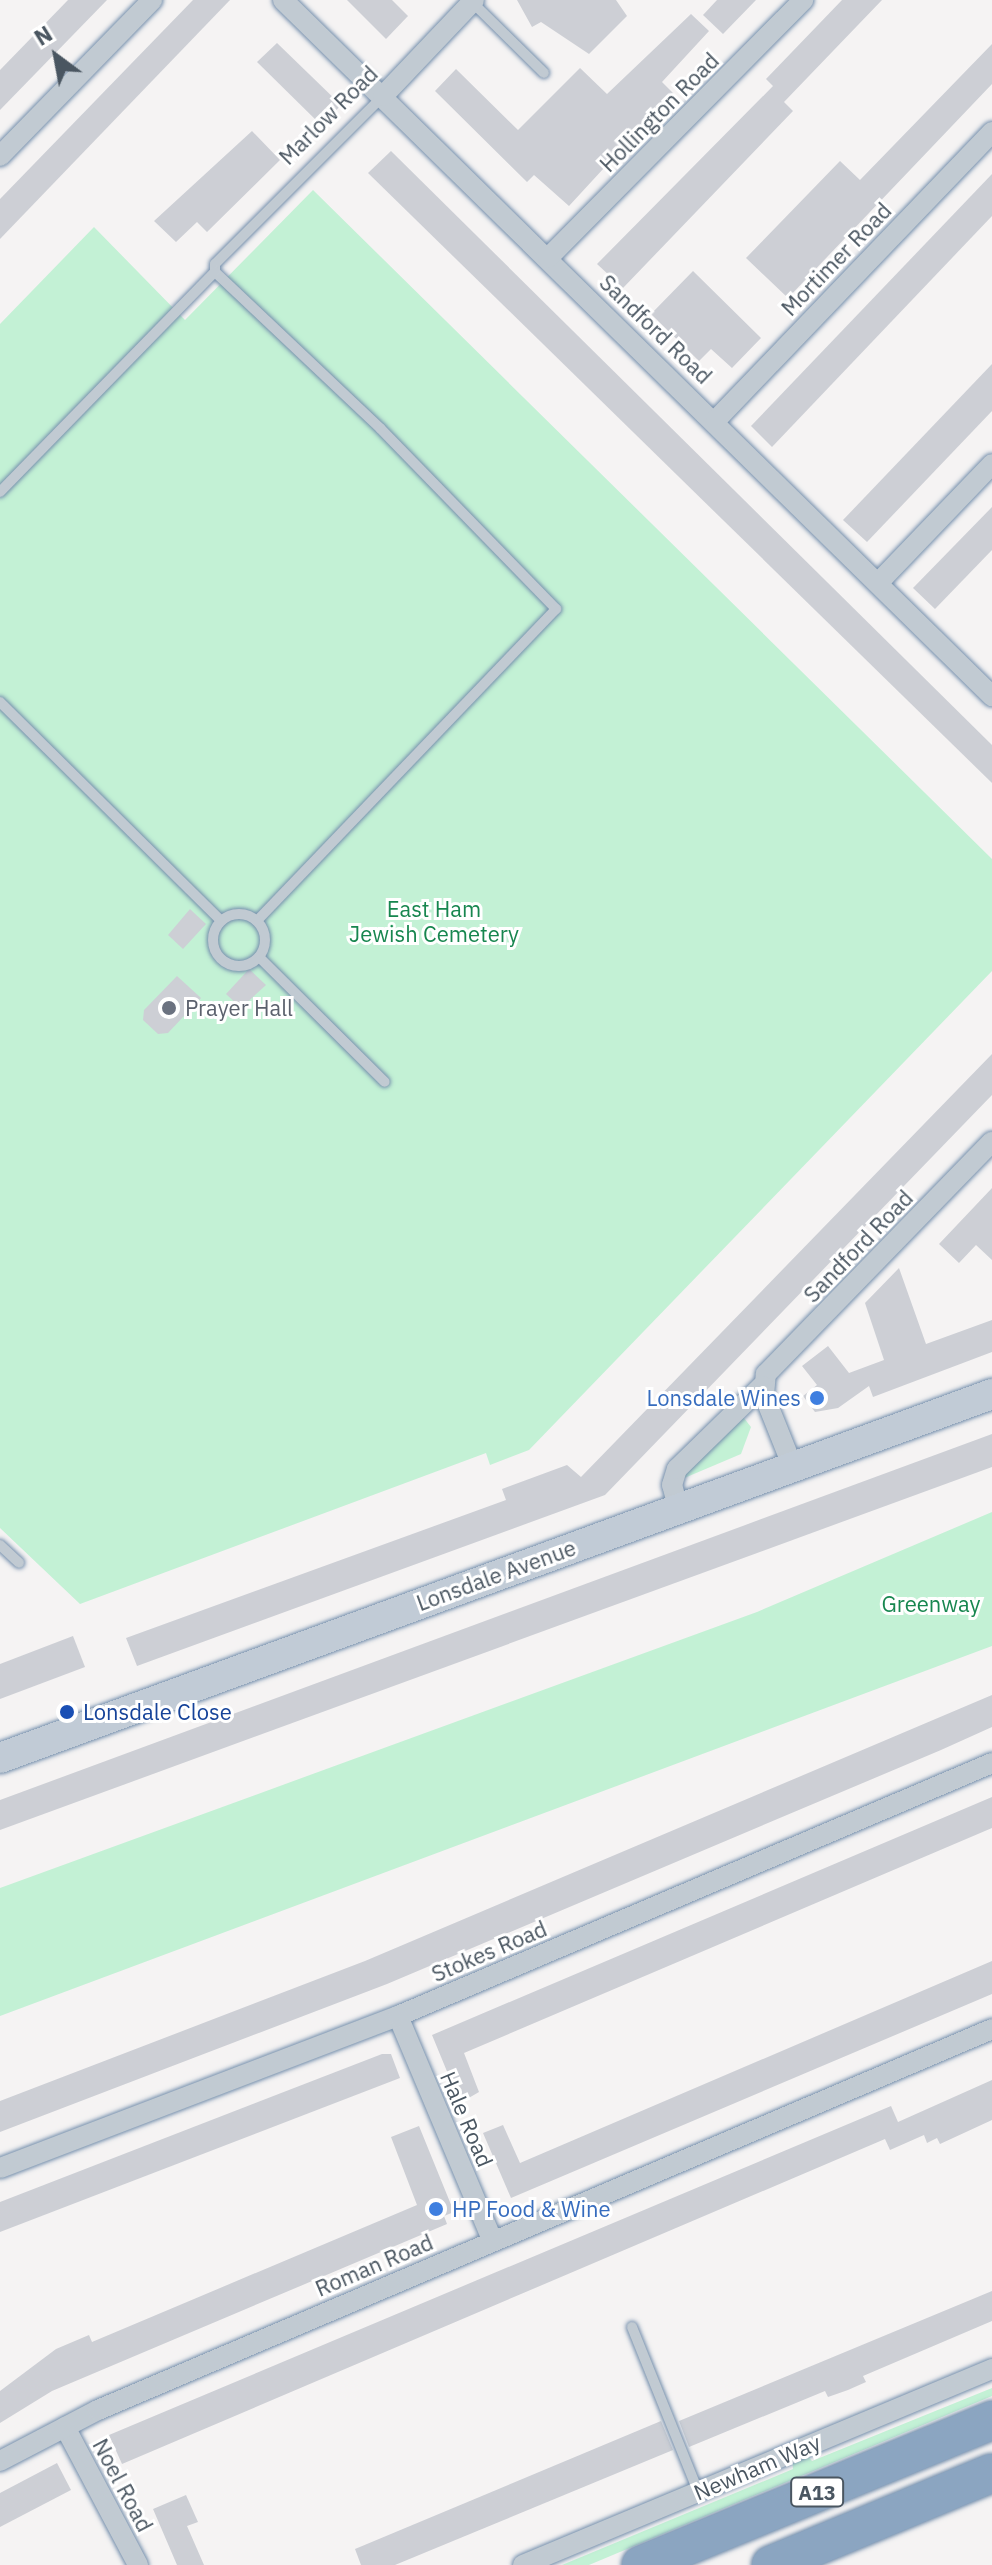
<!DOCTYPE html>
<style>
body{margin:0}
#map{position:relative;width:992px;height:2565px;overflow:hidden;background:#f5f3f3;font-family:"IBM Plex Sans",sans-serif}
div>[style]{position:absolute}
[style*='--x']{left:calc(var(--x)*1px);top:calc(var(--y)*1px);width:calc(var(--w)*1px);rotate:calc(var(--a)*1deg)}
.green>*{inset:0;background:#c3f1d5}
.building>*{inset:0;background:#cdcfd5}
.roads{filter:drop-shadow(0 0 2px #7690ad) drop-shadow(0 0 2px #7690ad)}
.lane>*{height:10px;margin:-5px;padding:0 5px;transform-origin:5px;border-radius:5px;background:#c1cad2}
.lane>.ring{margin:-5px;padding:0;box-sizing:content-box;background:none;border:10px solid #c1cad2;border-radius:50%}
.street>*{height:20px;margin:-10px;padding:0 10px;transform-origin:10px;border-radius:10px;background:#c1cad2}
.secondary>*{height:30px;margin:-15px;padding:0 15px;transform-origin:15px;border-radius:15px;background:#c1cbd6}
.highway>*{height:38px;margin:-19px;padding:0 19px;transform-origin:19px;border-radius:19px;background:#8ba5c1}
.dots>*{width:22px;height:22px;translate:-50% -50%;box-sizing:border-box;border:4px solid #fff;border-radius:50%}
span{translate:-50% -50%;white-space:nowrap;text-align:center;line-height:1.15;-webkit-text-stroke:6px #fff;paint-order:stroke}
.shield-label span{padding:2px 6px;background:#fff;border:2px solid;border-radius:6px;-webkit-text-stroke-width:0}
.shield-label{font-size:20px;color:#4a5661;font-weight:700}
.street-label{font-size:22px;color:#4a5661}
.park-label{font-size:22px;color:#17864f}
.worship-label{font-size:22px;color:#5b616d}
.left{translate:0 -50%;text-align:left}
.shop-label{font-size:22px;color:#366cbe}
.right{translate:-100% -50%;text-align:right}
.transit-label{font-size:22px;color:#164399}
.north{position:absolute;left:16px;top:16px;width:80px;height:80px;-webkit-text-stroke:6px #fff;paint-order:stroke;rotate:328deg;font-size:22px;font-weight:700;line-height:32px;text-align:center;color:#4a5661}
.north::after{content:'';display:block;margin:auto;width:28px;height:36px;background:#4a5661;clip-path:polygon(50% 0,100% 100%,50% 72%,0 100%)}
</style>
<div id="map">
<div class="green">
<i style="clip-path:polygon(313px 190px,992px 859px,992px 971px,529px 1450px,490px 1465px,486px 1453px,80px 1604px,0 1528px,0 324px,94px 227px,185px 320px)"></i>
<i style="clip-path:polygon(740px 1413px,751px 1427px,741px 1454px,682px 1479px)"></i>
<i style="clip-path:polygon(992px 1512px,992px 1646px,0 2016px,0 1888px,757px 1612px)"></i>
<i style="clip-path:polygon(992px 2388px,992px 2396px,589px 2565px,562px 2565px,793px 2469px,792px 2459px,805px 2453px,812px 2461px)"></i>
</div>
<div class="building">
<i style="clip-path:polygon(68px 0,107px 0,0 110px,0 70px)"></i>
<i style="clip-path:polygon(193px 0,230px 0,0 239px,0 199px)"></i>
<i style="clip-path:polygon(347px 0,392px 0,408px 16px,386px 39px)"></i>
<i style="clip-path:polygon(517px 0,616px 0,627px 16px,589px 54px,541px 22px,532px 27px)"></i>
<i style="clip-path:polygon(717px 0,756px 0,723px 34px,703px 15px)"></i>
<i style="clip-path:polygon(842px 0,882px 0,784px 102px,793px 111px,623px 288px,597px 264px,773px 86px,766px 79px)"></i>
<i style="clip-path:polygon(691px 14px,709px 31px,662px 82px,673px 93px,569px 206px,534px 175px,527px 182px,435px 91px,456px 69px,518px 130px,580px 68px,607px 94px)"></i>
<i style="clip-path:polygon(277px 43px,341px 105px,322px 126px,257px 62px)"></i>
<i style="clip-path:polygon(992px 44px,992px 84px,788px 298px,746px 258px,840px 161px,860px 180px)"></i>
<i style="clip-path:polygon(252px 131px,280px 160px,207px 232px,197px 222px,176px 242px,154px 221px)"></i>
<i style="clip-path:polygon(391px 151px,992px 745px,992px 783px,368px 173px)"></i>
<i style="clip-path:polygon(992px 174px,992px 216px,772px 447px,751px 426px)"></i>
<i style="clip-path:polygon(693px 271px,761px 338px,732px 368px,711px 349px,699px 361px,651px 314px)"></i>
<i style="clip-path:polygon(992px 364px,992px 411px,867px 542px,843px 520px)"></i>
<i style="clip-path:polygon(992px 507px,992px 550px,935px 609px,913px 588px)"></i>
<i style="clip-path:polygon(190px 909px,206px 924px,183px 949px,168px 935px)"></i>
<i style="clip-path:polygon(249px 969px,266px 985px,241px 1008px,226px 994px)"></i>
<i style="clip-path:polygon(177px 976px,201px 998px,168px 1033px,158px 1034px,143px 1020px,144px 1010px)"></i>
<i style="clip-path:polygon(992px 1054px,992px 1095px,605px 1495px,137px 1666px,126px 1638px,506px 1500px,502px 1489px,567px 1465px,581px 1477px)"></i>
<i style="clip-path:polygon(992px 1188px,992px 1260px,976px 1245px,959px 1263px,939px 1244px)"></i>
<i style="clip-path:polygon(899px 1268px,926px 1344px,992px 1320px,992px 1352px,873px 1397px,869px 1386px,838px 1408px,815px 1412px,803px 1396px,817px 1385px,802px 1366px,828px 1346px,849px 1373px,884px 1360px,865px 1303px)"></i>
<i style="clip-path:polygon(992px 1434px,992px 1467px,0 1830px,0 1800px)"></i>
<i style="clip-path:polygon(73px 1636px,85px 1667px,0 1699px,0 1664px)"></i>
<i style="clip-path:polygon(992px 1695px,992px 1727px,941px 1750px,387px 1984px,0 2132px,0 2101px,365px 1961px)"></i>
<i style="clip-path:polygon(992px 1797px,992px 1828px,464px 2053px,479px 2092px,460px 2103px,432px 2035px)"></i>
<i style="clip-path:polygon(992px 1961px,992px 1994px,511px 2198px,483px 2133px,503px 2125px,520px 2163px)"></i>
<i style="clip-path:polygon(382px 2054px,391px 2054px,400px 2078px,0 2232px,0 2202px)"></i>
<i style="clip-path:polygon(992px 2080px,992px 2120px,940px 2144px,937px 2138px,927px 2143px,924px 2135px,890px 2150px,885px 2139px,122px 2464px,109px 2435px,891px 2106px,898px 2122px)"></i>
<i style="clip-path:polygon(419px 2126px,454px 2212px,444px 2216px,447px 2224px,52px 2391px,0 2423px,0 2391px,56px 2349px,89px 2335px,92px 2342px,417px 2205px,391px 2137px)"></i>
<i style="clip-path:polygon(992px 2291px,992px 2321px,863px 2376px,866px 2382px,848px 2390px,828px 2397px,825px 2391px,689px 2447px,679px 2421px)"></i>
<i style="clip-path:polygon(661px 2421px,673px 2450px,395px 2565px,361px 2565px,355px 2549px)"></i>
<i style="clip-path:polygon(57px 2463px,71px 2490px,0 2527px,0 2493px)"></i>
<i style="clip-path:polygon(186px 2495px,198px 2522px,187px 2526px,204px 2565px,177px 2565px,153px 2509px)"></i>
</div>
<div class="roads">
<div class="lane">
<i style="--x:472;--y:2;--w:101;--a:44.6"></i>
<i style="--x:215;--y:272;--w:228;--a:43.4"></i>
<i style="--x:381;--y:429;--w:251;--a:45.8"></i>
<i style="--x:556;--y:609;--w:432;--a:133.8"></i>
<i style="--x:215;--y:272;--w:8;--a:-90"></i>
<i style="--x:215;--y:264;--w:238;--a:-45"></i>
<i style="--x:0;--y:492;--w:308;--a:-45.7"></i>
<i style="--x:0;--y:702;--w:311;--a:44.7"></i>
<i class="ring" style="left:213px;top:914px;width:42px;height:42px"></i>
<i style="--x:259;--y:957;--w:177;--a:44.8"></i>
<i style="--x:0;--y:1545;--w:26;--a:43"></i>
<i style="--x:632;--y:2327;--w:177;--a:68.1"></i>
</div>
<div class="street">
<i style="--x:283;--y:0;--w:994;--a:44.47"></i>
<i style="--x:383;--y:96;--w:132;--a:-46.5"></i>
<i style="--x:0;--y:156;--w:218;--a:-45.7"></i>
<i style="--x:548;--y:258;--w:363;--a:-45.3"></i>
<i style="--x:716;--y:420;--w:399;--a:-46.2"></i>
<i style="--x:879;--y:582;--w:163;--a:-46.2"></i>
<i style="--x:792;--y:1465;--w:75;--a:-111.8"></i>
<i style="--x:764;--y:1395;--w:21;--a:-85"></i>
<i style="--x:766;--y:1374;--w:324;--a:-45.8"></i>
<i style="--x:678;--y:1507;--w:23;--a:-105"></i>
<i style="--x:672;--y:1485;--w:17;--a:-73"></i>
<i style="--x:677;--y:1469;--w:119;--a:-44.3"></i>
<i style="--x:398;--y:2016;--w:243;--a:67.2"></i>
<i style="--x:0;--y:2168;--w:426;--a:-20.9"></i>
<i style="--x:398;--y:2016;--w:646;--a:-23.07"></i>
<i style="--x:65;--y:2427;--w:156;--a:62.1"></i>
<i style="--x:0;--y:2461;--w:110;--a:-27.5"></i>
<i style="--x:98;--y:2410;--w:972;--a:-23.08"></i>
<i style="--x:523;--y:2565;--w:508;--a:-22.68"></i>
</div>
<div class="secondary">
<i style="--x:0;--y:1758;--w:1057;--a:-20.15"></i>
</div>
<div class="highway">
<i style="--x:641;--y:2565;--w:380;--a:-22.4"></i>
<i style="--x:771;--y:2565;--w:239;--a:-22.6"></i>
</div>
</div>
<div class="dots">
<i style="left:169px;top:1008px;background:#6b7280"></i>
<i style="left:817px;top:1398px;background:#3f7fe0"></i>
<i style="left:67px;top:1712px;background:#1a4fb4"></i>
<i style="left:436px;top:2209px;background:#3f7fe0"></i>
</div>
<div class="shield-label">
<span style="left:817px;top:2492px">A13</span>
</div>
<div class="street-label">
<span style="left:659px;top:112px;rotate:-45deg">Hollington Road</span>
<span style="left:328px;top:115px;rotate:-45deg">Marlow Road</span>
<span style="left:836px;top:259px;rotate:-46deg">Mortimer Road</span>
<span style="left:656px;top:329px;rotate:44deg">Sandford Road</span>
<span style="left:858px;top:1246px;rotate:-46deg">Sandford Road</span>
<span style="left:496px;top:1575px;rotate:-20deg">Lonsdale Avenue</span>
<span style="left:489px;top:1951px;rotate:-23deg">Stokes Road</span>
<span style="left:467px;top:2119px;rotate:67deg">Hale Road</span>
<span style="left:374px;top:2265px;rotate:-23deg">Roman Road</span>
<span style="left:757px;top:2467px;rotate:-23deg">Newham Way</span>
<span style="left:123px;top:2485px;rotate:62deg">Noel Road</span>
</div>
<div class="park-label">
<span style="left:434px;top:921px">East Ham<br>Jewish Cemetery</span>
<span style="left:931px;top:1604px">Greenway</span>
</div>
<div class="worship-label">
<span class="left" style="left:185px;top:1008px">Prayer Hall</span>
</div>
<div class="shop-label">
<span class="right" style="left:801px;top:1398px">Lonsdale Wines</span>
<span class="left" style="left:452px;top:2209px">HP Food &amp; Wine</span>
</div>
<div class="transit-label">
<span class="left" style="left:83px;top:1712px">Lonsdale Close</span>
</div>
<div class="north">N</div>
</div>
